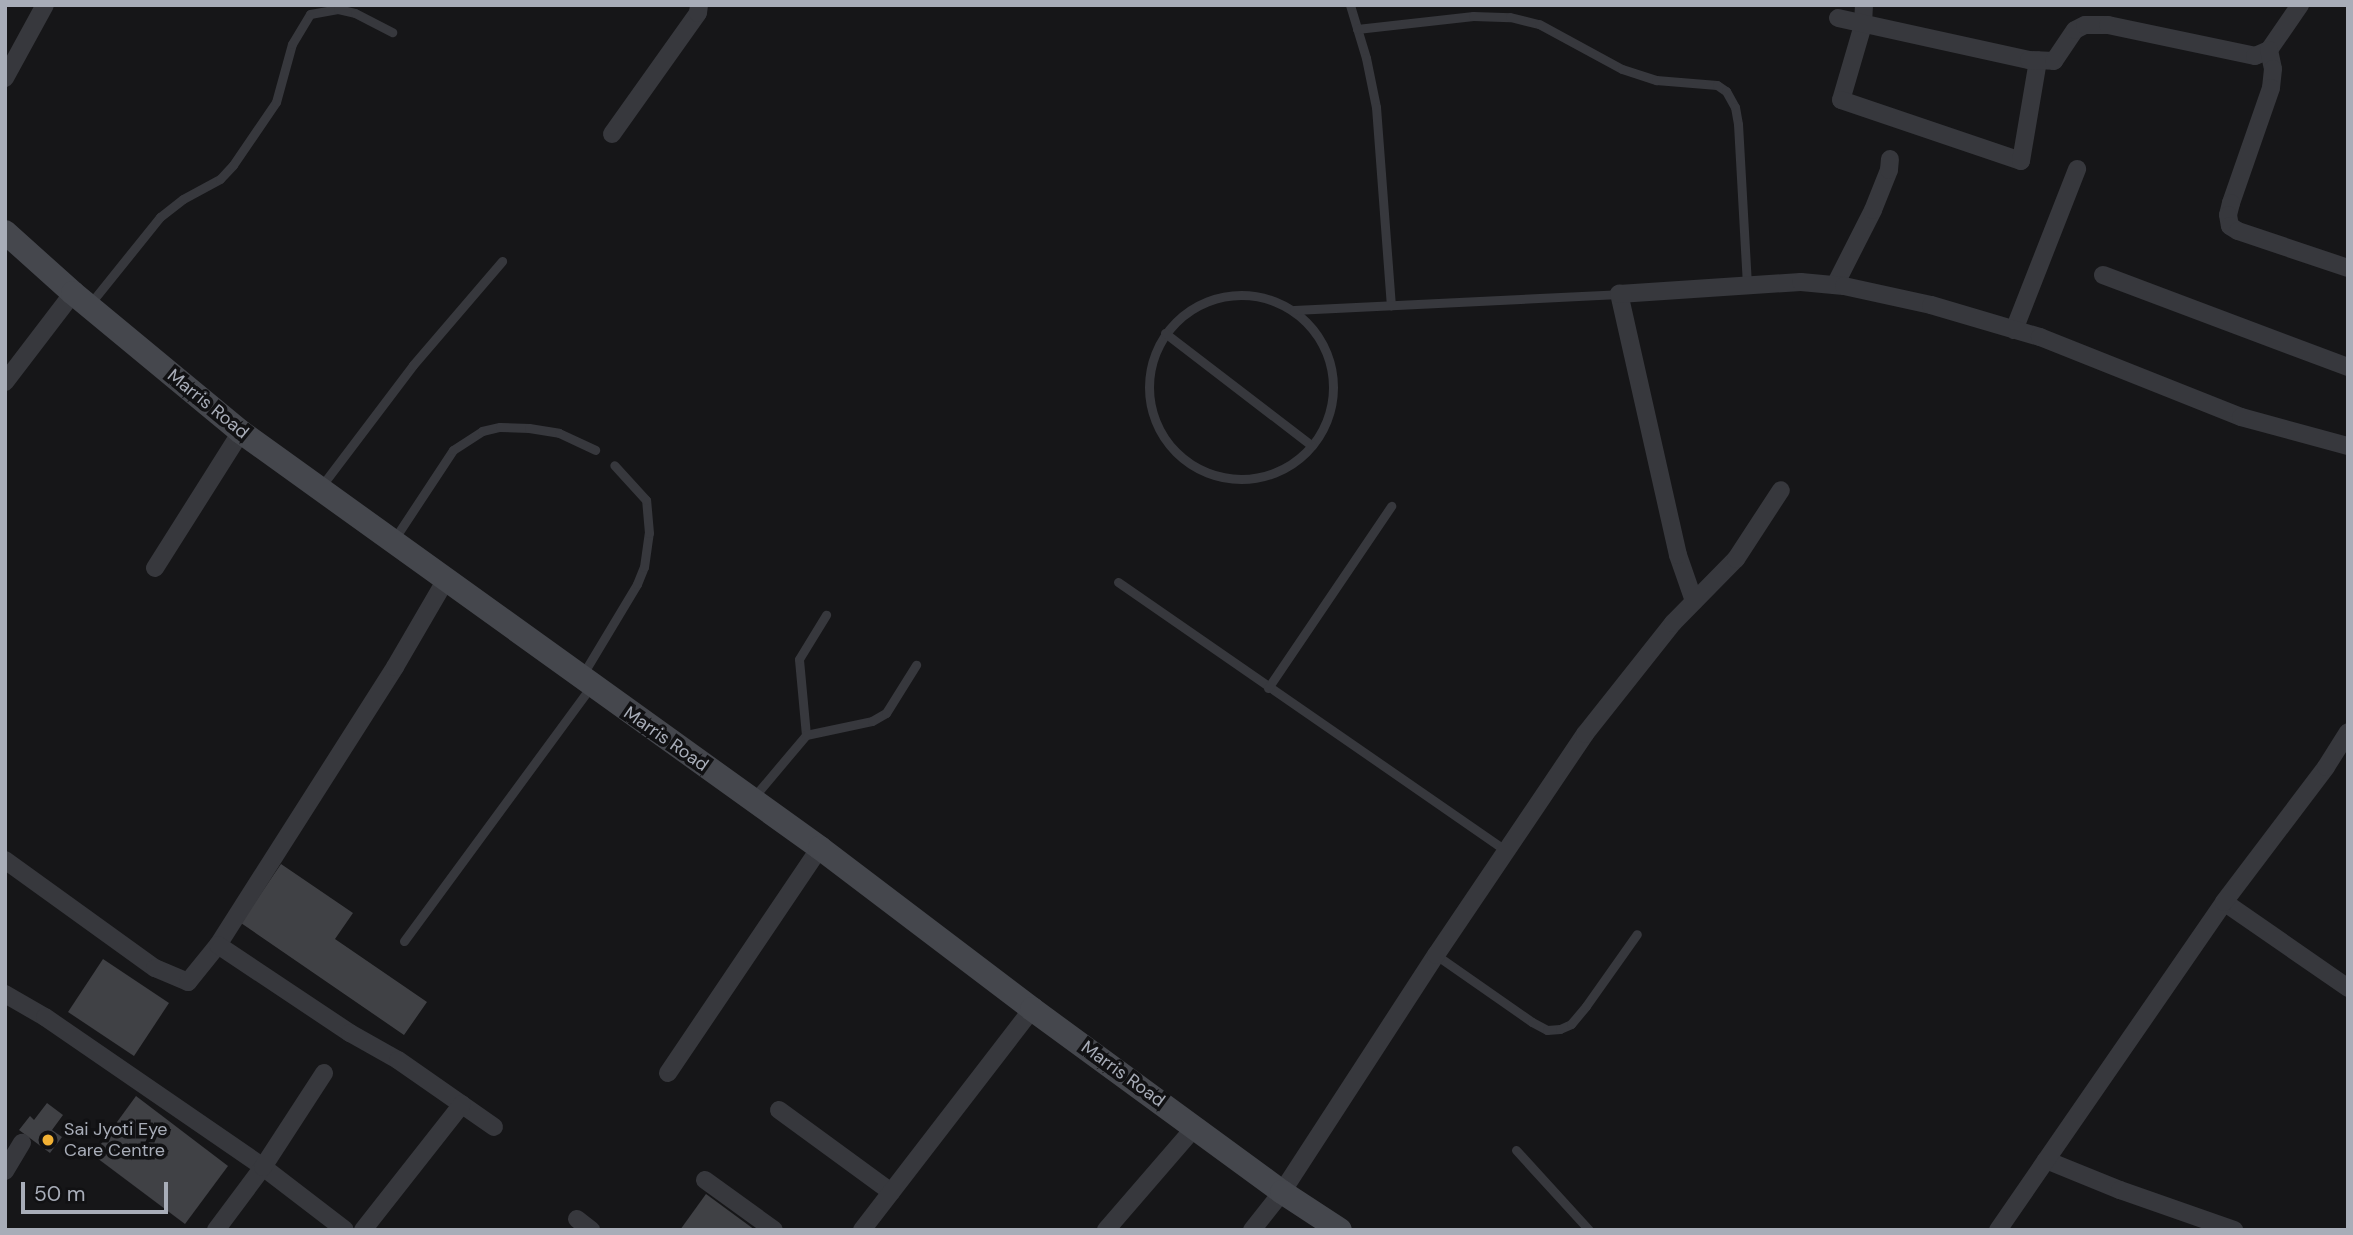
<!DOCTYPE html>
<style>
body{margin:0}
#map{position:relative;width:2353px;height:1235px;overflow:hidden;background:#161618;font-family:"DM Sans",sans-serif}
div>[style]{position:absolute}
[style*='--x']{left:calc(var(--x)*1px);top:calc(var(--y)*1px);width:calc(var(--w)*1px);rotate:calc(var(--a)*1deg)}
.building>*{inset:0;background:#404145}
.lane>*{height:9px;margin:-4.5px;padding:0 4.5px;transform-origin:4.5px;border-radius:4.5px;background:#37383d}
.lane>.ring{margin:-4.5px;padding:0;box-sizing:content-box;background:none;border:9px solid #37383d;border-radius:50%}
.street>*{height:18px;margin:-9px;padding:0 9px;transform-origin:9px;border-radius:9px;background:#37383d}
.secondary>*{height:24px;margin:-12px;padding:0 12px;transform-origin:12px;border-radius:12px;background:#45474d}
.dots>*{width:19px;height:19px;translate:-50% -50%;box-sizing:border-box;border:4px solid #111113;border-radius:50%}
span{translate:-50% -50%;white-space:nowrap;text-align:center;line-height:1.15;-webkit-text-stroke:7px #111113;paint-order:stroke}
.street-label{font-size:18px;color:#a8adb8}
.poi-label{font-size:18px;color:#a8adb8}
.left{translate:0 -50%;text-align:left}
.frame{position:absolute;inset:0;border:7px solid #a8adb8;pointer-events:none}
.scale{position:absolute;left:21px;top:1182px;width:147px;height:32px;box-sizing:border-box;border:4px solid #a8adb8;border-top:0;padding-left:9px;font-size:21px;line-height:24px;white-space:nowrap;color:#a8adb8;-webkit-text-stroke:5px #111113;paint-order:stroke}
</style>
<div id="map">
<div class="building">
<i style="clip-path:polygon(281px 864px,353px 913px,335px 939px,427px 1002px,404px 1035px,241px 923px)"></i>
<i style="clip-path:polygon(103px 959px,169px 1003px,134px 1056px,68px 1012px)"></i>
<i style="clip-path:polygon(136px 1096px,228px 1166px,185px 1224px,93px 1155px)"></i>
<i style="clip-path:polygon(47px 1103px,63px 1115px,52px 1130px,62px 1137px,50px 1153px,19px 1130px,30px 1116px,34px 1120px)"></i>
<i style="clip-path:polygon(706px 1194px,755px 1230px,680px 1230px)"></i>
</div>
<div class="lane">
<i style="--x:1350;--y:5;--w:55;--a:73.2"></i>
<i style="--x:1366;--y:58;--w:50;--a:78.5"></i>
<i style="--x:1376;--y:107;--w:199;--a:85.7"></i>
<i style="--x:1357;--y:29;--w:117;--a:-6.4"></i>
<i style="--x:1473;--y:16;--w:37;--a:2"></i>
<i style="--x:1510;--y:17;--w:30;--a:14"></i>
<i style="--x:1539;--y:24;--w:94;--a:28.5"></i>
<i style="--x:1622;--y:69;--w:36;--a:18"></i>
<i style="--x:1656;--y:80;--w:61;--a:4.7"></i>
<i style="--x:1717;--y:85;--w:11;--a:34"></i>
<i style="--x:1726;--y:91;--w:18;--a:61"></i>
<i style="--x:1735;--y:107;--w:17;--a:80"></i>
<i style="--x:1738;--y:124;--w:161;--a:86.8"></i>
<i class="ring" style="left:1149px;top:295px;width:175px;height:175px"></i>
<i style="--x:90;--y:304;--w:112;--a:-51.2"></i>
<i style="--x:160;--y:217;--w:29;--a:-38"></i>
<i style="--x:183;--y:199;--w:42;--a:-28.4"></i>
<i style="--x:220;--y:179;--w:19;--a:-47"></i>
<i style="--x:233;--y:165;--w:76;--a:-55.7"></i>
<i style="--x:276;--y:102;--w:60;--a:-74.6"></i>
<i style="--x:292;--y:44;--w:35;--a:-59"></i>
<i style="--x:310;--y:14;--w:28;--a:-10"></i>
<i style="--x:338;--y:9;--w:17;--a:13"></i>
<i style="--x:355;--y:13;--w:42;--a:27.2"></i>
<i style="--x:1294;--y:310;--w:325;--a:-2.8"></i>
<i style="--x:1165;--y:333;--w:185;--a:37.5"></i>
<i style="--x:320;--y:488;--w:154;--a:-52.9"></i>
<i style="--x:413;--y:365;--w:137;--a:-49.4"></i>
<i style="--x:393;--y:541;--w:109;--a:-56.6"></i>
<i style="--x:453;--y:450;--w:35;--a:-33"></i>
<i style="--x:482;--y:431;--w:18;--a:-13"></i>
<i style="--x:500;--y:427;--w:29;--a:2"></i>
<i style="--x:529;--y:428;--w:30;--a:9"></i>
<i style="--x:559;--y:433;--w:40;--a:25"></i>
<i style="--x:1118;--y:582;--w:472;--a:34.7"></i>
<i style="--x:583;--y:674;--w:105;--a:-59"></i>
<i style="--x:637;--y:584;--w:18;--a:-68"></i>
<i style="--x:644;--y:567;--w:34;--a:-82"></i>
<i style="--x:649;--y:533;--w:33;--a:-95"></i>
<i style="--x:646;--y:500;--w:47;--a:-132.4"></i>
<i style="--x:1268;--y:688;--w:220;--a:-55.9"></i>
<i style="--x:806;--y:735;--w:76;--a:-95.3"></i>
<i style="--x:799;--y:659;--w:52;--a:-58.5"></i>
<i style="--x:753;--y:798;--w:82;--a:-49.9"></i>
<i style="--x:806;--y:735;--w:67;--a:-12"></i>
<i style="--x:872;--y:721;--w:16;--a:-30"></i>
<i style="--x:886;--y:713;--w:57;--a:-58"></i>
<i style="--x:404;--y:941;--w:316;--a:-53.7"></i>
<i style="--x:1436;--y:955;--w:117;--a:34.9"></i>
<i style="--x:1532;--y:1022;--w:17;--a:28"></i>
<i style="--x:1547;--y:1030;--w:13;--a:-4"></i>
<i style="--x:1560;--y:1029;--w:12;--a:-24"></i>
<i style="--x:1571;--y:1024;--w:23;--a:-50"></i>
<i style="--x:1586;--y:1006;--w:88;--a:-54.7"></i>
<i style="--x:1516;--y:1150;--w:108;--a:47.6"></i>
</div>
<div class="street">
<i style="--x:1864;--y:5;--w:20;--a:93"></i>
<i style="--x:1863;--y:25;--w:78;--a:106.3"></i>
<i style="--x:1841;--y:100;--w:190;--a:18.7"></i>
<i style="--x:2021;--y:161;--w:102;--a:-80.4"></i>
<i style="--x:1838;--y:18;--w:196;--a:12.4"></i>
<i style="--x:2029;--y:60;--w:25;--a:2"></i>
<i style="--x:2054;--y:61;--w:37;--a:-56"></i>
<i style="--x:2075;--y:30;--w:11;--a:-27"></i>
<i style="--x:2085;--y:25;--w:23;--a:0"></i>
<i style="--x:2108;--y:25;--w:150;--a:11.9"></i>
<i style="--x:2255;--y:56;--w:15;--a:-23"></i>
<i style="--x:2269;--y:50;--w:55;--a:-55.4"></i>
<i style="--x:2269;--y:50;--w:19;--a:78"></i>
<i style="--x:2273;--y:69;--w:19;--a:96"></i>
<i style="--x:2271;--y:88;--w:122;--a:109.2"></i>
<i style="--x:2231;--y:203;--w:12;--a:104"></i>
<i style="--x:2228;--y:215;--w:11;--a:80"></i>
<i style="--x:2230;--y:226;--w:9;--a:32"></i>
<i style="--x:2238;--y:231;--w:116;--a:18.6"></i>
<i style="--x:5;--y:78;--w:83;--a:-61.3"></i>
<i style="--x:612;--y:134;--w:148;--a:-54.6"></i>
<i style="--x:698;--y:13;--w:8;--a:-83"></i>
<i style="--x:2103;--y:275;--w:262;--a:20.6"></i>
<i style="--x:1835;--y:285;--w:84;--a:-63.1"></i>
<i style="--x:1873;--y:210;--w:43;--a:-68.2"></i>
<i style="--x:1889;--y:170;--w:11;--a:-85"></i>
<i style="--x:2014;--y:330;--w:173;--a:-68.6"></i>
<i style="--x:5;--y:382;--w:112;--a:-52.6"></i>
<i style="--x:155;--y:568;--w:161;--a:-57.7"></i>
<i style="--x:1694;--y:601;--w:49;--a:-109.2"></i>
<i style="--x:1678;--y:555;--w:268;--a:-102.7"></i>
<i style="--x:1619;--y:294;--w:182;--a:-3.8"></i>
<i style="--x:1801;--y:282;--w:43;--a:5.3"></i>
<i style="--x:1844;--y:286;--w:89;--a:12.3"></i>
<i style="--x:1931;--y:305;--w:114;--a:16.4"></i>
<i style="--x:2040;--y:337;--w:216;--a:21.7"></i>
<i style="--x:2241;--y:417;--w:111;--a:15.2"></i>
<i style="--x:5;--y:860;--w:185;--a:35.8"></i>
<i style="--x:155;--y:968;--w:36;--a:23"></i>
<i style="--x:188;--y:982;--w:48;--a:-51"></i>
<i style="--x:218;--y:945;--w:330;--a:-57.5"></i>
<i style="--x:395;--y:667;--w:99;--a:-59.8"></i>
<i style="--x:2224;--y:902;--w:151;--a:34.7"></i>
<i style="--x:218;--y:945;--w:159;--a:33.7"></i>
<i style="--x:350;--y:1033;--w:55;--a:29.4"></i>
<i style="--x:398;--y:1060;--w:117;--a:34.9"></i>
<i style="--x:5;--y:994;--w:46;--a:29.9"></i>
<i style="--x:45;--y:1017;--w:265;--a:34.5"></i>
<i style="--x:263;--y:1167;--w:103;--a:37.5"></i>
<i style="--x:668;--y:1073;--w:272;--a:-56"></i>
<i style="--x:779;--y:1110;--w:139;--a:36.2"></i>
<i style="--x:2046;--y:1160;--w:80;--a:22.1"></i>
<i style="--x:2120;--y:1190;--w:121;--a:19.3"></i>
<i style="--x:5;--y:1171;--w:33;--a:-59"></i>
<i style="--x:705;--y:1180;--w:85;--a:35.9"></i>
<i style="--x:577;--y:1219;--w:18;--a:38"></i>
<i style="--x:216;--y:1230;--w:79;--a:-53.3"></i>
<i style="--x:263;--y:1167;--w:112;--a:-57"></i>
<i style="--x:363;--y:1230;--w:160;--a:-51.8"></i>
<i style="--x:862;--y:1230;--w:279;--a:-52.4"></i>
<i style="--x:1106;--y:1230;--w:136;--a:-49.2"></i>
<i style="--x:1252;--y:1230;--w:48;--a:-51.7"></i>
<i style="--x:1282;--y:1192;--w:283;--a:-57"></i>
<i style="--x:1436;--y:955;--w:267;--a:-56"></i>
<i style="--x:1585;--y:734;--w:142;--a:-51.6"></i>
<i style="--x:1673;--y:623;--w:90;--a:-45.5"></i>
<i style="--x:1736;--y:559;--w:82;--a:-56.9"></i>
<i style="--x:1998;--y:1230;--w:398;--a:-55.4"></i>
<i style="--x:2224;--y:902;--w:169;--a:-52.9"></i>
<i style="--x:2326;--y:767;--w:41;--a:-57.8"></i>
</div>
<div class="secondary">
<i style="--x:5;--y:232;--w:91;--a:41.9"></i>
<i style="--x:73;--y:293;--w:218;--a:39.6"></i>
<i style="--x:241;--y:432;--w:713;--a:35.7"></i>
<i style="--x:820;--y:848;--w:266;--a:37.2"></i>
<i style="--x:1032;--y:1009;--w:310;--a:36.2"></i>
<i style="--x:1282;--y:1192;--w:69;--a:33.2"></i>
</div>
<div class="dots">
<i style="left:48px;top:1140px;background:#f2b134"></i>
</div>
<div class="street-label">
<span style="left:208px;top:404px;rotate:39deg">Marris Road</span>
<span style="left:666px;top:739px;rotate:35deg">Marris Road</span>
<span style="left:1123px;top:1074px;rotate:36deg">Marris Road</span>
</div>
<div class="poi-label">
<span class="left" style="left:64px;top:1140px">Sai Jyoti Eye<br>Care Centre</span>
</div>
<div class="frame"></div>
<div class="scale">50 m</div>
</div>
